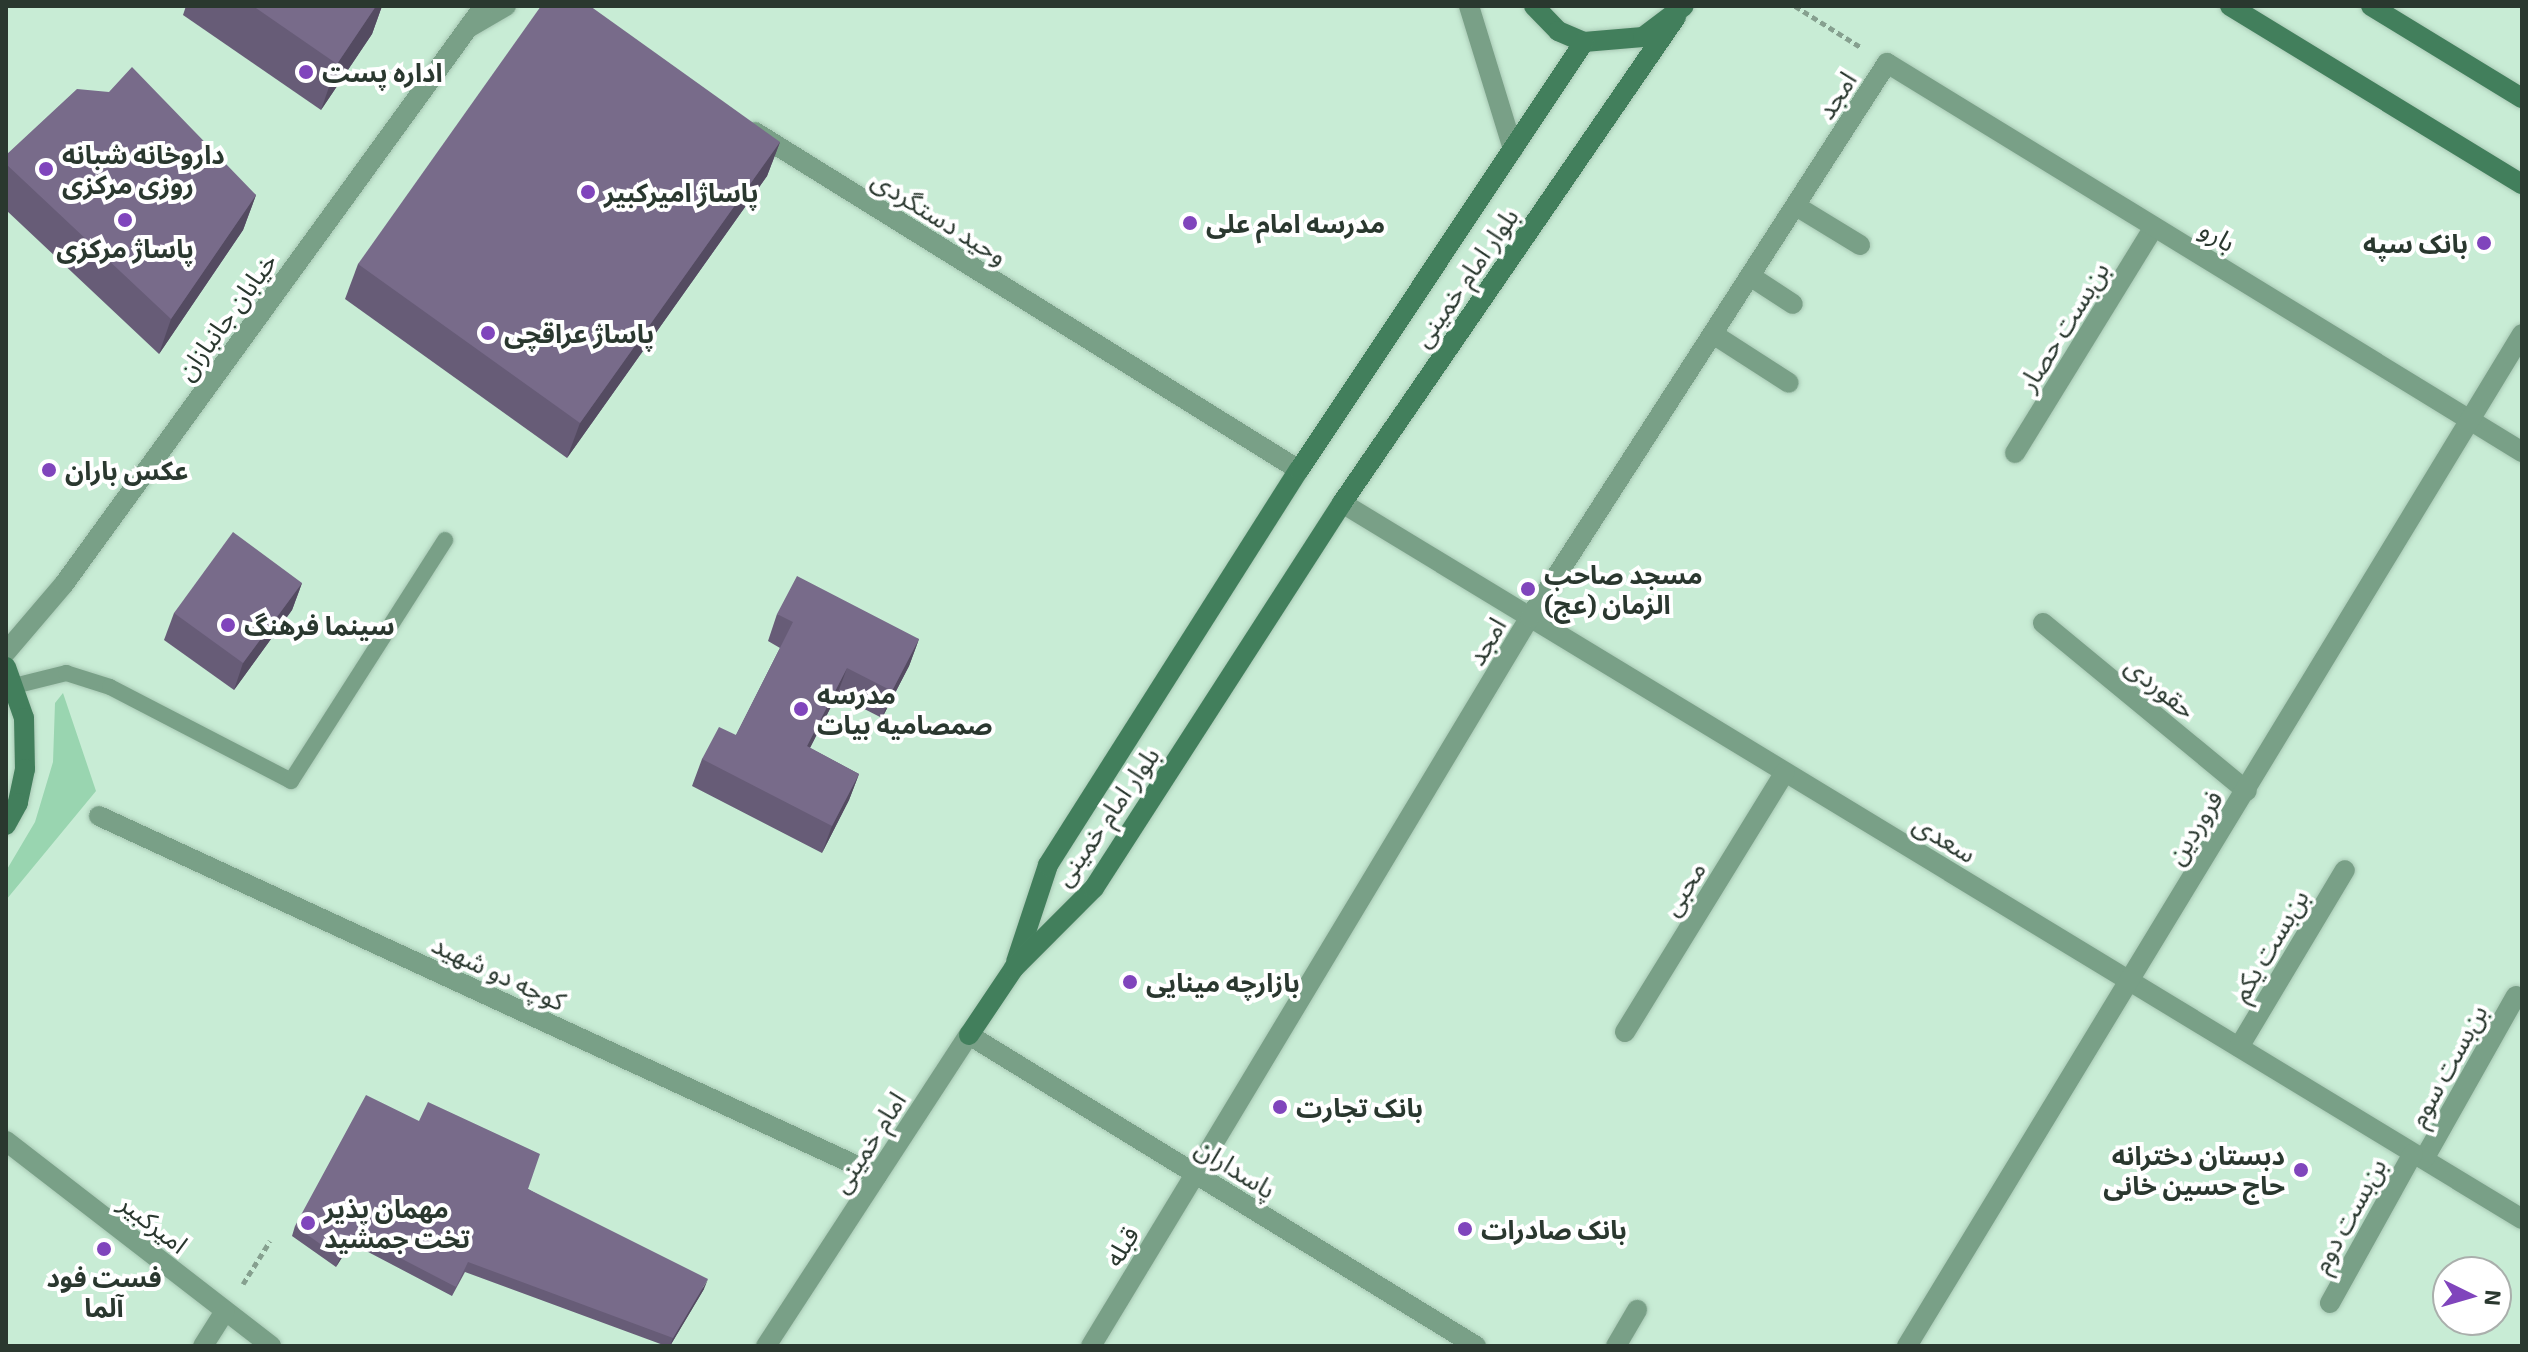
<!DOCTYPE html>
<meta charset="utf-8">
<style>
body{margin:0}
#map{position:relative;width:2528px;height:1352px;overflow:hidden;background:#c8ecd5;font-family:"Exo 2","Noto Sans Arabic",sans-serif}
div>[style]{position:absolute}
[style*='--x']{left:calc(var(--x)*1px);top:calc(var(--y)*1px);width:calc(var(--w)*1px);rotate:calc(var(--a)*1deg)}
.green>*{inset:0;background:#99d5b0}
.path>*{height:5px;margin-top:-2.5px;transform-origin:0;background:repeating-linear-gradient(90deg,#86a08f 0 6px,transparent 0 10px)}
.roads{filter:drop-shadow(0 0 2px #a8c8b4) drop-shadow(0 0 2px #a8c8b4)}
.service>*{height:16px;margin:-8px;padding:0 8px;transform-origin:8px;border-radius:8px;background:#79a087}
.pedestrian>*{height:20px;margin:-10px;padding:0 10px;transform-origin:10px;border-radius:10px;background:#79a087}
.minor>*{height:20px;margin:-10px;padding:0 10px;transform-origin:10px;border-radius:10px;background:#79a087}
.tertiary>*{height:20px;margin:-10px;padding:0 10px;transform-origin:10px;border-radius:10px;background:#79a087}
.secondary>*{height:20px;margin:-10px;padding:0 10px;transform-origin:10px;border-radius:10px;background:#427f5c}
.wall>*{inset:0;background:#675c77}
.shaded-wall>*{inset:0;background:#544b61}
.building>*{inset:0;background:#786b8a}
.dots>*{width:22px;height:22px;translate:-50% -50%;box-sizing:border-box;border:4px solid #fff;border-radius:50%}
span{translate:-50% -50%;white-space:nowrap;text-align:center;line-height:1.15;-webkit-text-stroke:8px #fff;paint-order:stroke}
.poi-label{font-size:26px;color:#2a382f;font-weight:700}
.left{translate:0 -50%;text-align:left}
.right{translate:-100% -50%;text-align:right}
.street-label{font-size:26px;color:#2a382f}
.frame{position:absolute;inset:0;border:8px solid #2a382f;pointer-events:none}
.north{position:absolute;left:2432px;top:1256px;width:80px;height:80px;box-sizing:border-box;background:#fff;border:2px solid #aaafac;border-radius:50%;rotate:95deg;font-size:22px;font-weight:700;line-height:32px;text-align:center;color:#2a382f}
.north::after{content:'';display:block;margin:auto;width:28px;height:36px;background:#8045bc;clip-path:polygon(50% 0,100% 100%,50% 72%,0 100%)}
</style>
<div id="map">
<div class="green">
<i style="clip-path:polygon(63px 693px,96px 791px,6px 900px,6px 871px,35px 822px,53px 762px,55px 703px)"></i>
</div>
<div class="path">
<i style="--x:1795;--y:6;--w:79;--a:32.1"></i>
<i style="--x:243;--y:1284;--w:51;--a:-57.9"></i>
</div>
<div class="roads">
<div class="service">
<i style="--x:14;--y:686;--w:54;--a:-14"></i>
<i style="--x:66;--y:673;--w:46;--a:17.7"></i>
<i style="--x:110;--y:687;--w:204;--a:27.4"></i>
<i style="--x:291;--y:781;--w:286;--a:-57.4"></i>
</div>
<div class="pedestrian">
<i style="--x:99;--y:816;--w:857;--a:24.77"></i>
<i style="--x:6;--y:1141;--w:335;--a:37.7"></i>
<i style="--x:203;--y:1346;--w:41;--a:-57.8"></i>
<i style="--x:766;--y:1346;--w:371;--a:-56.9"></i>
<i style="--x:1091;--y:1346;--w:201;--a:-58.8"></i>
</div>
<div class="minor">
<i style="--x:468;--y:28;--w:44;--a:-30.1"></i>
<i style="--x:755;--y:132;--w:640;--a:31.85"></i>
<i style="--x:1796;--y:206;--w:75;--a:31.4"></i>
<i style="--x:1750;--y:276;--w:51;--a:33.1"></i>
<i style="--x:1713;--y:334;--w:90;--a:32.8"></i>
<i style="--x:2015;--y:453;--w:265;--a:-58.4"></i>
<i style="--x:1342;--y:503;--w:1380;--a:31.25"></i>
<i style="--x:2043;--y:623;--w:264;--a:39.5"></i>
<i style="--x:1625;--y:1032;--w:305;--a:-58.4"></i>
<i style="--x:2239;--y:1047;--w:206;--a:-59.1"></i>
<i style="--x:2424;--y:1159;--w:187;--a:-60.6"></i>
<i style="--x:1195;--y:1174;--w:650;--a:-58.98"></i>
<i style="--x:1530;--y:617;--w:659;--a:-57.2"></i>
<i style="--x:1887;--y:63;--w:745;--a:31.49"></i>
<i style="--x:2330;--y:1303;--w:171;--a:-61"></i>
<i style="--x:1616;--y:1346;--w:42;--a:-59.7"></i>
<i style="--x:1907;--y:1346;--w:1184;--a:-58.71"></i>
</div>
<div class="tertiary">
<i style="--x:1469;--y:6;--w:150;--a:72.9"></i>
<i style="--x:6;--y:652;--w:89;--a:-49.5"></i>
<i style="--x:64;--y:584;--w:714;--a:-54"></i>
<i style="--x:969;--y:1035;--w:595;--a:31.53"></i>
</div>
<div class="secondary">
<i style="--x:1534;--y:6;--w:35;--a:46"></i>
<i style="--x:1558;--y:31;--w:28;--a:23"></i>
<i style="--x:1584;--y:42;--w:59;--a:-4.8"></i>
<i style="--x:1643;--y:37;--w:51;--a:-37.1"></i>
<i style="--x:2230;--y:6;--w:342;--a:31.4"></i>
<i style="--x:2371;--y:6;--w:177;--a:31.4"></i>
<i style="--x:6;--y:667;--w:54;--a:70.6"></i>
<i style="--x:24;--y:718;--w:51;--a:88.9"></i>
<i style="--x:25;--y:769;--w:35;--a:102"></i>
<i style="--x:18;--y:803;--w:25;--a:119"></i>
<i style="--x:1016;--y:962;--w:102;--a:-71.7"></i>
<i style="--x:1048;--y:865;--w:468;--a:-57.6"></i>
<i style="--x:1299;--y:470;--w:514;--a:-56.34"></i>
<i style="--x:969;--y:1035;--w:81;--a:-56.1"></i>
<i style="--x:1014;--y:968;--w:113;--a:-45"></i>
<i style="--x:1094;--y:888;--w:458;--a:-57.2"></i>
<i style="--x:1342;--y:503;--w:590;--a:-55.5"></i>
</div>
</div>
<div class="wall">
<i style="clip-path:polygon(186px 6px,382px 6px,372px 34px,321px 110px,183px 15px)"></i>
<i style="clip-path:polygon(109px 92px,256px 195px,243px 230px,159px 354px,6px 210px,6px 155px)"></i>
<i style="clip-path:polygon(780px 142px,767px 176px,567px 458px,345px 299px,358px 264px)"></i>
<i style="clip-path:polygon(302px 583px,292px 610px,234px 690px,164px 640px,174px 613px)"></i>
<i style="clip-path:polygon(777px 614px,919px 639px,909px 666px,882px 718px,837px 695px,810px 748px,859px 774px,849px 800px,822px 853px,692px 786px,702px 759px,736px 735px,780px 648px,768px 641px)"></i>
<i style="clip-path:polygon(528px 1189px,704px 1289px,670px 1346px,666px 1346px,465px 1272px,452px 1296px,351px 1243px,336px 1267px,292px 1236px,295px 1226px)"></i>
</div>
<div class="shaded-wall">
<i style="clip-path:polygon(376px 6px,382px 6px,372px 34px,321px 110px,337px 64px)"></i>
<i style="clip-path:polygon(780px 142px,767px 176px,567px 458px,580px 423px)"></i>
<i style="clip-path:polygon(256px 195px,243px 230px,159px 354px,171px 319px)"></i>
<i style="clip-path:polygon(302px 583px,292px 610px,234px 690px,243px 663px)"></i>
<i style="clip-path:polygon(919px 639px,909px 666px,882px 718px,892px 691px)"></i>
<i style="clip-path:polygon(847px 668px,837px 695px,797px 773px,807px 746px)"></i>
<i style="clip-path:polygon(859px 774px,849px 800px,822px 853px,832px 826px)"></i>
<i style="clip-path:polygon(354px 1234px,351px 1243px,336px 1267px,340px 1258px)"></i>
<i style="clip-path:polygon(708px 1279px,704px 1289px,670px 1346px,673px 1338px)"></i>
</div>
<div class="building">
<i style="clip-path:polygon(253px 6px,376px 6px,337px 64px)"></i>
<i style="clip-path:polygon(541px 6px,590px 6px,780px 142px,580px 423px,358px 264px)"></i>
<i style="clip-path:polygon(132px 67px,256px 195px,171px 319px,6px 164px,6px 155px,77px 89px,109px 92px)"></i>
<i style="clip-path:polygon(233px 532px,302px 583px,243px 663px,174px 613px)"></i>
<i style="clip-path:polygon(797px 576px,919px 639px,892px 691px,847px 668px,807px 746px,859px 774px,832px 826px,702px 759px,719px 727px,736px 735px,793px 622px,777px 614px)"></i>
<i style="clip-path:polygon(366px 1095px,419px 1121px,428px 1102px,540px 1154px,528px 1189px,708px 1279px,673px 1338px,468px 1262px,456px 1287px,354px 1234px,340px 1258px,295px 1226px)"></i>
</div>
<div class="dots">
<i style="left:306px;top:72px;background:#8045bc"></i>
<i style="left:46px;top:169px;background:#8045bc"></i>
<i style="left:588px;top:192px;background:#8045bc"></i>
<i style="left:125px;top:220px;background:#8045bc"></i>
<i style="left:1190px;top:223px;background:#8045bc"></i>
<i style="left:2484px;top:243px;background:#8045bc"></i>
<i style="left:488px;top:333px;background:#8045bc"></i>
<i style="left:49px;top:470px;background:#8045bc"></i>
<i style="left:1528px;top:589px;background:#8045bc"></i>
<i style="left:228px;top:625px;background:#8045bc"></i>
<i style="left:801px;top:709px;background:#8045bc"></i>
<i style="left:1130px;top:982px;background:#8045bc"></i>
<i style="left:1280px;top:1107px;background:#8045bc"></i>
<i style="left:2301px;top:1170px;background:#8045bc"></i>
<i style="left:308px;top:1223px;background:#8045bc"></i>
<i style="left:1465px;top:1229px;background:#8045bc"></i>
<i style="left:104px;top:1249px;background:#8045bc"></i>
</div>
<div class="poi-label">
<span class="left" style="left:322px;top:72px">اداره پست</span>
<span class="left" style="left:62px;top:169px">داروخانه شبانه<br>روزی مرکزی</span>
<span class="left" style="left:604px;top:192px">پاساژ امیرکبیر</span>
<span class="left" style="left:1206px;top:223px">مدرسه امام علی</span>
<span class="right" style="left:2468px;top:243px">بانک سپه</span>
<span style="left:125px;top:248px">پاساژ مرکزی</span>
<span class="left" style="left:504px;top:333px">پاساژ عراقچی</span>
<span class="left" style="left:65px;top:470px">عکس باران</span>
<span class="left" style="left:1544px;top:589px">مسجد صاحب<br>الزمان (عج)</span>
<span class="left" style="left:244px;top:625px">سینما فرهنگ</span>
<span class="left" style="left:817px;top:709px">مدرسه<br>صمصامیه بیات</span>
<span class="left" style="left:1146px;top:982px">بازارچه مینایی</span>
<span class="left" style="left:1296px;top:1107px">بانک تجارت</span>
<span class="right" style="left:2285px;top:1170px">دبستان دخترانه<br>حاج حسین خانی</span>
<span class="left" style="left:324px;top:1223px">مهمان پذیر<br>تخت جمشید</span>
<span class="left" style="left:1481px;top:1229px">بانک صادرات</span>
<span style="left:104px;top:1292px">فست فود<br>آلما</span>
</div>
<div class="street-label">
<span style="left:1836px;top:95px;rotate:-57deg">امجد</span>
<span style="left:940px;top:217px;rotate:32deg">وحید دستگردی</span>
<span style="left:2218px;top:235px;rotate:31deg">بارو</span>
<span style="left:1465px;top:277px;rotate:-55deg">بلوار امام خمینی</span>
<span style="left:226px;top:316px;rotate:-54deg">خیابان جانبازان</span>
<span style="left:2063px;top:326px;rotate:-58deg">بن‌بست حصار</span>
<span style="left:1486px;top:641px;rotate:-59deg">امجد</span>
<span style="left:2161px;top:687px;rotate:39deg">حقوردی</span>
<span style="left:1106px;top:816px;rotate:-55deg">بلوار امام خمینی</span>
<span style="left:2194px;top:827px;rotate:-58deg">فروردین</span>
<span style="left:1945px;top:838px;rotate:31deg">سعدی</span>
<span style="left:1683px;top:888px;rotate:-58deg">محبی</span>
<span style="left:2269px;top:945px;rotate:-59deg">بن‌بست یکم</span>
<span style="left:499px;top:972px;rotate:25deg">کوچه دو شهید</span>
<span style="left:2447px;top:1065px;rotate:-61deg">بن‌بست سوم</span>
<span style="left:868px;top:1142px;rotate:-57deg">امام خمینی</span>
<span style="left:1236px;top:1168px;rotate:32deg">پاسداران</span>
<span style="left:2348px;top:1215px;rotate:-61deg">بن‌بست دوم</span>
<span style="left:154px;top:1223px;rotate:38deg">امیرکبیر</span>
<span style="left:1121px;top:1246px;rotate:-59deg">قبله</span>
</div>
<div class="frame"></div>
<div class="north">N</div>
</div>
